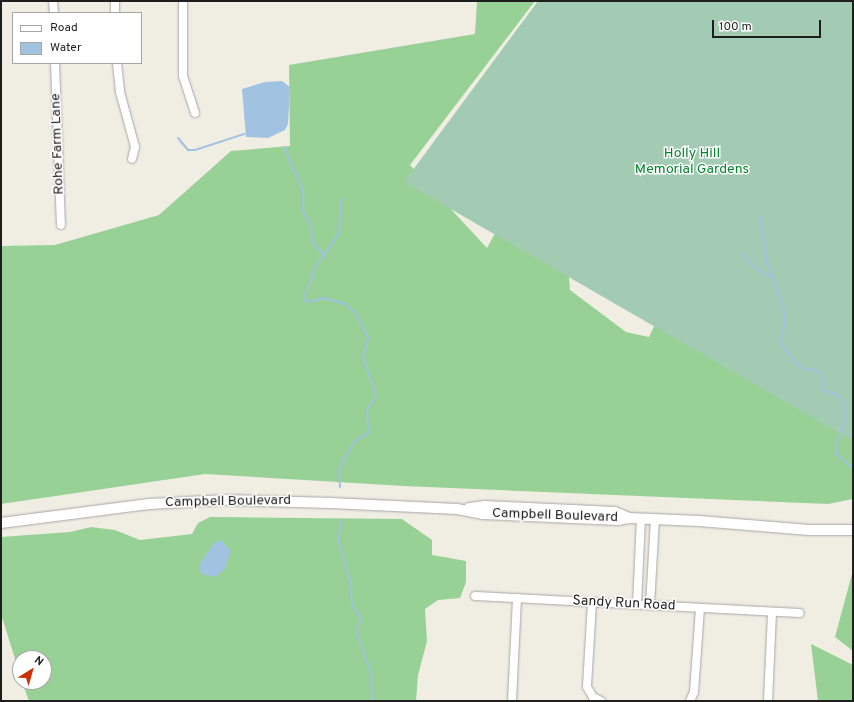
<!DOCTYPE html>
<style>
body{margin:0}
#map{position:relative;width:854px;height:702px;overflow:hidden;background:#f0eee3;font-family:Overpass,sans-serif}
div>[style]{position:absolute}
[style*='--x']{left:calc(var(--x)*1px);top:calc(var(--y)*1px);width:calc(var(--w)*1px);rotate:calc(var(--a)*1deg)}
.forest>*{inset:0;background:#98d195}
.cemetery>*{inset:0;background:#a3cab2}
.water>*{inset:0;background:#a1c2e0}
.stream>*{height:2px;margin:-1px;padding:0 1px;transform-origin:1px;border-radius:1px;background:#a1c2e0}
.roads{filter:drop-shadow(0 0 1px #a5a5a5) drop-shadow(0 0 1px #a5a5a5)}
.minor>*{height:8px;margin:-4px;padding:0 4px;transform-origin:4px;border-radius:4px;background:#fff}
.tertiary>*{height:10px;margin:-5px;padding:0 5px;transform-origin:5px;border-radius:5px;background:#fff}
span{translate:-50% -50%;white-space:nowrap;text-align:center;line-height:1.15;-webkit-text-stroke:3px #fff;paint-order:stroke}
.street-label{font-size:14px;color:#1e1e1e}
.park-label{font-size:14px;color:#05832e}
.frame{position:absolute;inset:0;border:2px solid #1e1e1e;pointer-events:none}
.legend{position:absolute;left:12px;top:12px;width:130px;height:52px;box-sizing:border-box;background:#fff;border:1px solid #a5a5a5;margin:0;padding:5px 7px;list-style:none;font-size:12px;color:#1e1e1e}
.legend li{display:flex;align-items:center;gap:8px;height:20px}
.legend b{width:20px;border:1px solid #a5a5a5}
.north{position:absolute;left:12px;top:650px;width:40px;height:40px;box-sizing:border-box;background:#fff;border:1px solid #a5a5a5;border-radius:50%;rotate:37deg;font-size:11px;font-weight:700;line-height:16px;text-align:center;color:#1e1e1e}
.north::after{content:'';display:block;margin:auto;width:14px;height:18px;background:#cc3200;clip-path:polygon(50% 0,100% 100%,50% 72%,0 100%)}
.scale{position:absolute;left:712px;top:20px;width:109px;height:18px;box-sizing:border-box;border:2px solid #1e1e1e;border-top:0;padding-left:5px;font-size:12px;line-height:14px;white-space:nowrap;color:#1e1e1e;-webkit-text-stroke:3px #fff;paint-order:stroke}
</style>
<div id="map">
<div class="forest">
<i style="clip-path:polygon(477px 1px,535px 1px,410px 165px,487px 248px,513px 200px,568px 266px,570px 290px,626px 332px,649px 337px,672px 288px,853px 328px,853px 499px,828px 504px,404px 486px,205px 474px,1px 504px,1px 246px,55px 245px,159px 215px,231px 151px,290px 146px,289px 65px,475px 34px)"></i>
<i style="clip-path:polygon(210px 517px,402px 519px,432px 540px,432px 555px,466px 561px,466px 582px,460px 598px,438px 600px,425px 609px,427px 641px,418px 675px,416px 701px,29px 701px,22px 682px,44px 682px,44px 658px,20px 658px,20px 675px,1px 614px,1px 537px,70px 532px,91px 527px,115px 530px,140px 540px,192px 534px,198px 523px)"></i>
<i style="clip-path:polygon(853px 570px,853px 651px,835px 637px)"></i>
<i style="clip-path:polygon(811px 644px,853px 665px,853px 701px,818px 701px)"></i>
</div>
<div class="cemetery">
<i style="clip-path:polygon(538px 1px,853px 1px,853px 441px,404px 182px)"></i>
</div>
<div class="water">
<i style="clip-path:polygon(282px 81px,290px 87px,288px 124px,285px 130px,268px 138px,246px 137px,242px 89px,265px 82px)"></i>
<i style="clip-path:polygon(221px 540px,231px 551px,225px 568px,216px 577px,204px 575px,200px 572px,200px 564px,214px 543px)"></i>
</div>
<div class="stream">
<i style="--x:178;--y:138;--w:16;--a:50"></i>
<i style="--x:188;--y:150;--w:7;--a:0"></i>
<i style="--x:195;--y:150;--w:52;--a:-18.1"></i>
<i style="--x:284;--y:147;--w:49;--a:67.1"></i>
<i style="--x:303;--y:192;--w:19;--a:90"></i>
<i style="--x:303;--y:211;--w:18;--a:63"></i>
<i style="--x:311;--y:227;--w:16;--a:83"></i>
<i style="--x:313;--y:243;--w:18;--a:47"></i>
<i style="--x:760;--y:218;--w:46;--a:81.2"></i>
<i style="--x:767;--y:263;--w:44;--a:68.7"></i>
<i style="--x:783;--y:304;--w:18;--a:84"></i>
<i style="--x:785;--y:322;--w:21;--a:104"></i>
<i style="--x:780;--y:342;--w:27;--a:54"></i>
<i style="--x:796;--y:364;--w:11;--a:27"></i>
<i style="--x:806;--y:369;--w:12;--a:9"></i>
<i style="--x:818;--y:371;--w:6;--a:39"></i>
<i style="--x:823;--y:375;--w:15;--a:94"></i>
<i style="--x:822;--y:390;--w:15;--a:16"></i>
<i style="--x:836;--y:394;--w:13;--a:48"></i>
<i style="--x:845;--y:404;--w:20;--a:93"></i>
<i style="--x:844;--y:424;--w:19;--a:111"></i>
<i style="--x:837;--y:442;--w:13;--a:90"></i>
<i style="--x:837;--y:455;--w:21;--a:41"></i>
<i style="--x:742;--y:252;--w:16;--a:55"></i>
<i style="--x:751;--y:265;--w:26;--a:31"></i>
<i style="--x:340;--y:487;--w:16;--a:-94"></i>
<i style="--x:339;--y:471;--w:13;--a:-67"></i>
<i style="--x:344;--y:459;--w:21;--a:-59"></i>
<i style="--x:355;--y:441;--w:15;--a:-32"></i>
<i style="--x:368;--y:433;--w:24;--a:-92"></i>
<i style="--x:367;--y:409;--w:11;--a:-52"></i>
<i style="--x:374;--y:400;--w:10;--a:-90"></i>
<i style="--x:374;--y:390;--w:36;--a:-108"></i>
<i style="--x:363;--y:356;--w:19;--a:-74"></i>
<i style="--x:368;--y:338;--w:27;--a:-117"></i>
<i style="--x:356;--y:314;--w:14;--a:-135"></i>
<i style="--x:346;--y:304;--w:24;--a:-165"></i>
<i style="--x:323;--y:298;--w:16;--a:165"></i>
<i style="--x:308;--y:302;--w:6;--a:-135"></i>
<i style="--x:304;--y:298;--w:32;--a:-70"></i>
<i style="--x:315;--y:268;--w:42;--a:-55.6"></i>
<i style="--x:339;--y:233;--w:34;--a:-87"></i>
<i style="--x:341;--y:521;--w:18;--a:99"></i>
<i style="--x:338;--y:539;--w:45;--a:74.4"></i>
<i style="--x:350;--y:582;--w:23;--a:85"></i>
<i style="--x:352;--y:605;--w:16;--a:55"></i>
<i style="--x:361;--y:618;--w:14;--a:111"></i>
<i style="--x:356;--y:631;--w:46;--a:70.8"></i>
<i style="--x:371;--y:674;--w:27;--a:88"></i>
</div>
<div class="roads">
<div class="minor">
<i style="--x:53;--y:1;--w:12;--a:85"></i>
<i style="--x:115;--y:1;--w:12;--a:90"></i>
<i style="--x:183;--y:1;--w:75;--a:90"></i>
<i style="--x:183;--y:76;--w:39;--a:72"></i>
<i style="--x:55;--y:63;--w:162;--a:87.9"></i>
<i style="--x:117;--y:63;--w:29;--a:84"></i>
<i style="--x:120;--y:92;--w:57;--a:74.7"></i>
<i style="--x:135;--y:147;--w:12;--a:104"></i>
<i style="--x:475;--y:596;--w:325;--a:3"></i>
<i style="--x:592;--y:602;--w:85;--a:93.4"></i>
<i style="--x:587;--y:687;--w:12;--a:59"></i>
<i style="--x:593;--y:697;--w:9;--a:27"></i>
<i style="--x:637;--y:604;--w:85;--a:-87.3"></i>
<i style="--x:650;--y:605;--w:86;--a:-86.7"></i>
<i style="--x:512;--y:701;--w:103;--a:-87.2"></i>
<i style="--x:690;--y:701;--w:10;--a:-66"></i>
<i style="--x:694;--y:692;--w:84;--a:-85.9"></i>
<i style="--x:768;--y:701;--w:89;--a:-87.4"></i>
</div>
<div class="tertiary">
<i style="--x:469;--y:508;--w:16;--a:-7"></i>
<i style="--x:485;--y:506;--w:130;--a:2.6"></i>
<i style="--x:615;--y:512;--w:15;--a:23"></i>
<i style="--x:1;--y:523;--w:149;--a:-7.3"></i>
<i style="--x:149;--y:504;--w:77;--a:-3"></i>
<i style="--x:226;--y:500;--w:105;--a:1.6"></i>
<i style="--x:331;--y:503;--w:126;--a:2.7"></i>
<i style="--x:457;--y:509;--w:26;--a:11"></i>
<i style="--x:483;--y:514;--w:135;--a:2.5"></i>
<i style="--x:618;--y:520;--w:11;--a:-10"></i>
<i style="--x:629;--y:518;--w:70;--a:2.5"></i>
<i style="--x:699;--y:521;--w:111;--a:4.6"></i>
<i style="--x:810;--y:530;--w:43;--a:0"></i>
</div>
</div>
<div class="street-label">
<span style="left:58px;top:144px;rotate:-92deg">Rohe Farm Lane</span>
<span style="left:228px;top:502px;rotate:-1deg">Campbell Boulevard</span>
<span style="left:555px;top:516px;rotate:2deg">Campbell Boulevard</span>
<span style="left:624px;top:604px;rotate:3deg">Sandy Run Road</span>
</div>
<div class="park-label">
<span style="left:692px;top:162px">Holly Hill<br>Memorial Gardens</span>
</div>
<div class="frame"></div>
<ul class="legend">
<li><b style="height:5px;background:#fff"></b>Road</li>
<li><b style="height:11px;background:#a1c2e0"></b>Water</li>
</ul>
<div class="north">N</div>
<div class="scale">100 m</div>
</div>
